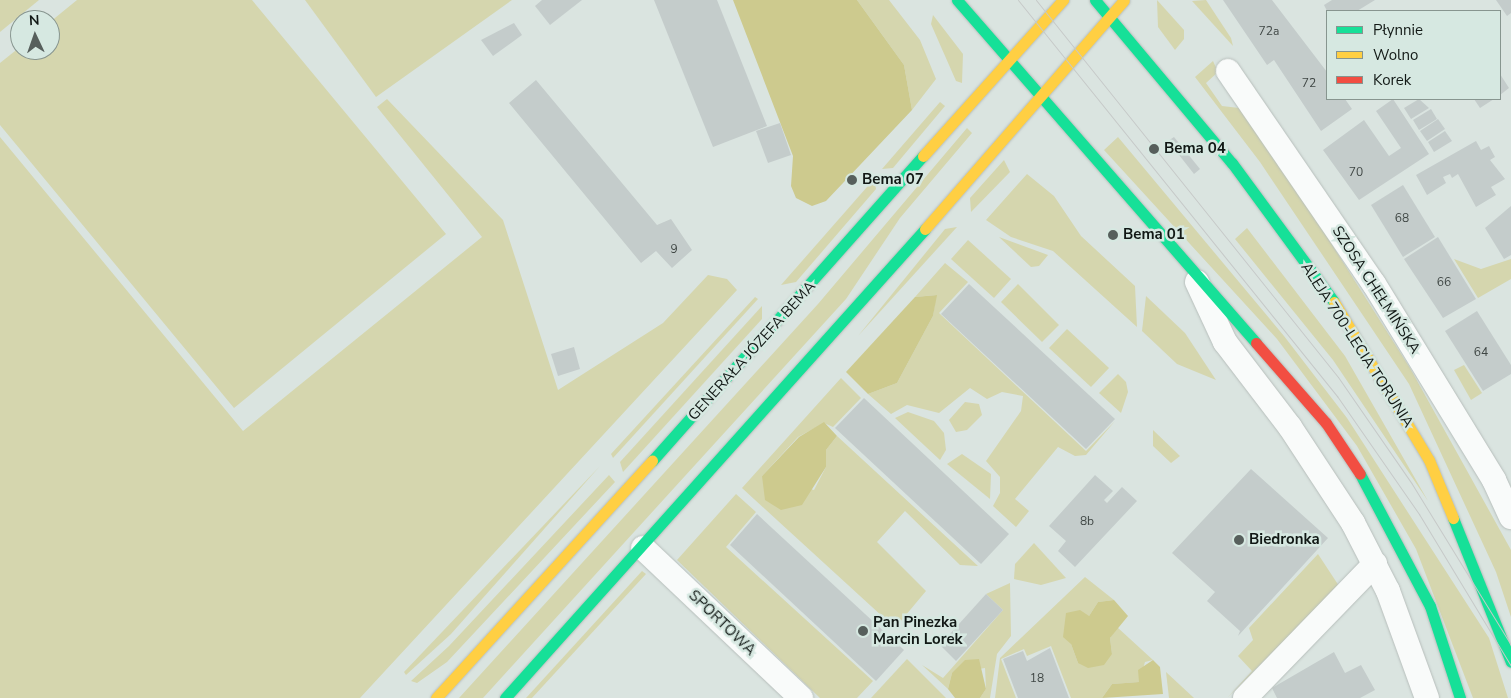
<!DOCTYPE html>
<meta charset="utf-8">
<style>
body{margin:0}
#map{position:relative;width:1511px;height:698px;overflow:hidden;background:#dae4e0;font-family:"Nunito Sans",sans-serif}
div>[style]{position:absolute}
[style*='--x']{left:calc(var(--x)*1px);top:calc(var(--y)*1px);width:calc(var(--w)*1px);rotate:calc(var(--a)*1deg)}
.green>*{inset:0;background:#d5d6ae}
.forest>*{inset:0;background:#cdca8e}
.building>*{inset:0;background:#c4cccb}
.roads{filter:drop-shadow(0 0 1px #b7bebb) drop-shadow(0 0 1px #b7bebb)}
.street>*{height:24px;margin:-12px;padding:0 12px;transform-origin:12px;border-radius:12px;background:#f9fbfa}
.fast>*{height:11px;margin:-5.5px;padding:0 5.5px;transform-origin:5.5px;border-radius:5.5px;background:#16e098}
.slow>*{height:11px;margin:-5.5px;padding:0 5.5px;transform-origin:5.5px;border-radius:5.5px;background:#ffcf43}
.jam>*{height:11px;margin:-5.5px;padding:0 5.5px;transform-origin:5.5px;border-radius:5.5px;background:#f24e42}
.tram>*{height:1px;margin:-0.5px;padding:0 0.5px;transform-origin:0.5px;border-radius:0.5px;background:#c6c9c8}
.dots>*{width:14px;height:14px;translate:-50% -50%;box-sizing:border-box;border:2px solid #d6e8e1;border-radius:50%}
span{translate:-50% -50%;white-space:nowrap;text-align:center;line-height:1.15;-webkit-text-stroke:5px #d6e8e1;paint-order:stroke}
.number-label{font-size:12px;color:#3f4644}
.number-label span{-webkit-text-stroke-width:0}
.poi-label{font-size:15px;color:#111815;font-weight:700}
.left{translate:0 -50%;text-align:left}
.street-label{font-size:15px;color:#111815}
.legend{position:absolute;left:1326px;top:10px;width:175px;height:90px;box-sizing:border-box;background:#d6e8e1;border:1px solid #87958f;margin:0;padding:6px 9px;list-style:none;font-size:15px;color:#111815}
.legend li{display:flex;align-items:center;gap:10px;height:25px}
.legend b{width:25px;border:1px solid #87958f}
.north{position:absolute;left:10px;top:10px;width:50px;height:50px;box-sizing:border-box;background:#d6e8e1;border:1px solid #87958f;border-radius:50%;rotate:357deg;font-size:14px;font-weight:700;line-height:20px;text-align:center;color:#111815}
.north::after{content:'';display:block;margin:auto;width:18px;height:22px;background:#575f5c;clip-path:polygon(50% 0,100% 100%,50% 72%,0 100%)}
</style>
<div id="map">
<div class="green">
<i style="clip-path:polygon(0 0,39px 0,0 32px)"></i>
<i style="clip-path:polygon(77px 0,252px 0,446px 234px,234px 408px,0 125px,0 63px,20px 47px,50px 50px,50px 22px)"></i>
<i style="clip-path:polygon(305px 0,512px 0,376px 97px)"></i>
<i style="clip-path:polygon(857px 0,889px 0,920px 40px,936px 79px,912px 110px,904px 65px)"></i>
<i style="clip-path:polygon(1157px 0,1184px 30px,1184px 39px,1175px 50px,1158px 27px)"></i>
<i style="clip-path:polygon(1206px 0,1231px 38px,1233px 46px,1192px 1px)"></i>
<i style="clip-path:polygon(933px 15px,963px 54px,962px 83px,956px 81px,931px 24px)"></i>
<i style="clip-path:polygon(1213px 61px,1218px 72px,1206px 83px,1222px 106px,1239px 108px,1250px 115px,1410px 368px,1511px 550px,1511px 617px,1496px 572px,1409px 384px,1260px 162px,1195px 77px)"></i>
<i style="clip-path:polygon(387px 99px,503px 220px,558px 390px,663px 323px,708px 275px,727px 279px,737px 290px,360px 698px,0 698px,0 137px,243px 431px,482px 237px,377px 107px)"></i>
<i style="clip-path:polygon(940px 102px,945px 106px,893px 168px,882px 169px)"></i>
<i style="clip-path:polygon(967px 128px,972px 133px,900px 218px,846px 299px,483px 698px,459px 698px,818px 304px)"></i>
<i style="clip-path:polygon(1118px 137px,1284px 336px,1347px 418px,1489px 638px,1508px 698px,1473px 698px,1416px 549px,1357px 446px,1277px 339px,1104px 150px)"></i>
<i style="clip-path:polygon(1004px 160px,1010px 172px,971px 212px,970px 198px)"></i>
<i style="clip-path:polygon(1027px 174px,1054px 196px,1081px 236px,1135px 286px,1137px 327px,1053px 251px,1011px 237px,986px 220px)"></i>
<i style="clip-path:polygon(874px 179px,876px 189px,796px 282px,781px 285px)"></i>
<i style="clip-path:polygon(957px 227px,858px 336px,945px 229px)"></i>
<i style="clip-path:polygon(1247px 228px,1345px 356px,1428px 501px,1333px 360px,1235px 239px)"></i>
<i style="clip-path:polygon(999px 237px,1048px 255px,1039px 266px,1031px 267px)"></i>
<i style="clip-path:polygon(968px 240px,1011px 279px,994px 298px,951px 259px)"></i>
<i style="clip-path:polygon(1454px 259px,1481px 269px,1511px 259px,1511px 279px,1478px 298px)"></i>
<i style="clip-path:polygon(945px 263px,968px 282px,939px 313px,1086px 451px,1115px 421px,1086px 455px,1075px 456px,1058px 447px,1015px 499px,1029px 511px,1016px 527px,993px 506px,1000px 493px,1000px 477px,986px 461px,1021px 411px,1023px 396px,1002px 392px,987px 399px,970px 388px,939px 413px,907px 405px,891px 414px,868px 394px,897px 383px,933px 316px,936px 295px,915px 297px)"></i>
<i style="clip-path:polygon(1018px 284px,1059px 325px,1042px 342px,1001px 302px)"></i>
<i style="clip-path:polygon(1146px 296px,1185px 333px,1216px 380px,1177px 364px,1142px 331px)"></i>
<i style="clip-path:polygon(755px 297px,758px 299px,613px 458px,611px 454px)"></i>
<i style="clip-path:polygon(762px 306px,762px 319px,623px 472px,620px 462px)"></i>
<i style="clip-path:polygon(1067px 329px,1109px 368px,1091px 387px,1049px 348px)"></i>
<i style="clip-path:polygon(1464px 365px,1482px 393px,1471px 400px,1454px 370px)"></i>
<i style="clip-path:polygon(1118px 374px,1126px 382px,1128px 392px,1121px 413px,1099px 393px)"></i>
<i style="clip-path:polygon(841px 378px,861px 398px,833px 427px,824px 423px,798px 437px,762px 476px,814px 490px,826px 467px,826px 450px,837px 436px,978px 566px,960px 565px,905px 511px,877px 542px,926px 591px,895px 628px,742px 488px)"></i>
<i style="clip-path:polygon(965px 402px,979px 404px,982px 415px,967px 430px,956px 432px,949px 420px)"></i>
<i style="clip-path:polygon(908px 412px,934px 421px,944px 433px,946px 450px,940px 460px,895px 418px)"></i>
<i style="clip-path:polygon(1153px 430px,1180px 456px,1171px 463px,1153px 446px)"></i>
<i style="clip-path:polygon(962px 454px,991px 474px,990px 499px,947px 464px)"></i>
<i style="clip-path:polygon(600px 466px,451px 634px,406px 675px,404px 672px)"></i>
<i style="clip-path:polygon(609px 475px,615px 482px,447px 662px,417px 683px,411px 681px,449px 646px)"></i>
<i style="clip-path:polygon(736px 494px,756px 512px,726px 547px,873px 681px,857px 698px,820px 698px,677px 560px)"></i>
<i style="clip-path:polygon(1034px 543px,1066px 578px,1041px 585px,1014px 579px,1015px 564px)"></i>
<i style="clip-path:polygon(1318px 554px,1339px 586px,1227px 698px,1252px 671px,1238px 656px,1253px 640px,1249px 628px)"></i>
<i style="clip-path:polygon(642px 571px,646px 574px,532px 698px,526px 698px)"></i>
<i style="clip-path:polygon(1085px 577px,1114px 600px,1098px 602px,1071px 644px,1078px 663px,1112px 654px,1110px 638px,1117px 627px,1153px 660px,1145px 662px,1139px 682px,1112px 684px,1102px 698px,1071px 698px,1051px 646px,1027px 656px,1024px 649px,1001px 659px,1016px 698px,995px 698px,1000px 658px)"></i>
<i style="clip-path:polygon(1010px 583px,1011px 636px,997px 654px,990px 698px,980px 698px,986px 689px,985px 668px,952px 673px,948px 689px,922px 665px,943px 678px,1003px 610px,986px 594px)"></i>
<i style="clip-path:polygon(907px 659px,946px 698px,871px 698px)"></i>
<i style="clip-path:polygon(1166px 672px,1194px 698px,1169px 698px)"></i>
</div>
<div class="forest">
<i style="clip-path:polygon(733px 0,857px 0,904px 65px,912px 110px,826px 201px,812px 206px,796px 198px,791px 186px,793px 156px)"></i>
<i style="clip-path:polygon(937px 295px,933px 316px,897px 383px,868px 394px,846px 372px,915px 297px)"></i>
<i style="clip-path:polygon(824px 422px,837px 436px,826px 450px,826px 467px,802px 505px,781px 510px,765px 500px,762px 476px,799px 437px)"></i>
<i style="clip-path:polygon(1114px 600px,1128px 616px,1110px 638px,1112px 654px,1104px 665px,1088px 668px,1078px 663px,1071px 644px,1063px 637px,1066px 613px,1080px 610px,1089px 616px,1098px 602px)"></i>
<i style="clip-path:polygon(979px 659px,986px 689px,980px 698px,955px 698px,948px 689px,952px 673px,965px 660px)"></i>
<i style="clip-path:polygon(1153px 660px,1160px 667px,1163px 694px,1102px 698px,1112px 684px,1139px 682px,1138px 670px)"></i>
</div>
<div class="building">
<i style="clip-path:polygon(542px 0,582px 0,550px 25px,535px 6px)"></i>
<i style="clip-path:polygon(654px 0,717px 0,767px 126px,713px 147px)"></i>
<i style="clip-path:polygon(1223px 0,1272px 0,1327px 72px,1327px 99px,1345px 99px,1352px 109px,1321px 131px,1274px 60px,1267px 65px)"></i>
<i style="clip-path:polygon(1332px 0,1375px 0,1357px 11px,1327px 11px,1324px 5px)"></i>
<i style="clip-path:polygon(1496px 0,1511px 0,1511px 13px,1507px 16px)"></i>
<i style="clip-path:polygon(514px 23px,522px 35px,493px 56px,481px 40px)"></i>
<i style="clip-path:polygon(1500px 74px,1509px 88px,1500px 95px)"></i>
<i style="clip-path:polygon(536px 80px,657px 225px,671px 219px,692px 250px,672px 268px,656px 251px,641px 263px,509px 103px)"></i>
<i style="clip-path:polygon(1393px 99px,1429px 154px,1359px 200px,1323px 150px,1364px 120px,1389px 156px,1401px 148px,1376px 111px)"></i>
<i style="clip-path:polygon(1419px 99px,1429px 108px,1411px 119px,1404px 108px)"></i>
<i style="clip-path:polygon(1474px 99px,1494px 99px,1480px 108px)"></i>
<i style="clip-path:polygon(1431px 109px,1437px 119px,1419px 130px,1413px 120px)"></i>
<i style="clip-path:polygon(1438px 119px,1445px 129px,1427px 141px,1420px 131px)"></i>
<i style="clip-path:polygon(780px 123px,791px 155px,768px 163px,756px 131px)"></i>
<i style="clip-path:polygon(1445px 131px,1452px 141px,1434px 152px,1428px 142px)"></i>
<i style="clip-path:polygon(1174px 137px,1200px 169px,1194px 174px,1168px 141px)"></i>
<i style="clip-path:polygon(1476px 141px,1481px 150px,1489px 146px,1495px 157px,1490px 160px,1505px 179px,1491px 187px,1496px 195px,1476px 207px,1458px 174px,1452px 178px,1450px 174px,1443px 177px,1446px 183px,1427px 195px,1416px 175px)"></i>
<i style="clip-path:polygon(1403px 185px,1435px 237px,1403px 257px,1371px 205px)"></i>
<i style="clip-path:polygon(1511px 206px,1511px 255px,1504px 259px,1485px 228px)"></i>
<i style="clip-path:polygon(1438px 237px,1476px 299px,1443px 318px,1404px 259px)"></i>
<i style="clip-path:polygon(969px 284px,1115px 419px,1086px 449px,941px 314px)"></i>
<i style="clip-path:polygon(1477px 311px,1511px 365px,1511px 374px,1483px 391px,1445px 331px)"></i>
<i style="clip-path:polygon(574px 347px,580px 369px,558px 376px,551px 354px)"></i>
<i style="clip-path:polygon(864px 398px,1009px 534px,981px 564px,835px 428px)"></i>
<i style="clip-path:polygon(1251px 469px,1328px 538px,1238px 636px,1240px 631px,1207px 601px,1215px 592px,1172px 553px)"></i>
<i style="clip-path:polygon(1095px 475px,1113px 491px,1104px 500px,1107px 503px,1122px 487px,1137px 501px,1075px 567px,1058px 551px,1066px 541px,1049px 526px)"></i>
<i style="clip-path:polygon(757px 514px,904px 650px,876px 681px,730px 545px)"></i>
<i style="clip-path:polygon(986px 594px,1003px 610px,956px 661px,940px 645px)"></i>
<i style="clip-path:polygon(1050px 648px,1069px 698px,1018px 698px,1003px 659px,1023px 651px,1027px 661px)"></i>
<i style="clip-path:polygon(1334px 652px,1345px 673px,1361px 665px,1375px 690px,1360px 698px,1277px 698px,1272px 688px)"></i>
</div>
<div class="roads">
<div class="street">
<i style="--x:1228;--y:71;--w:258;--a:55.6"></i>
<i style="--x:1374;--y:284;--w:230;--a:58.5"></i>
<i style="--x:1494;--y:480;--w:41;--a:65.3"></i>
<i style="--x:1197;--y:282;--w:66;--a:65"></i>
<i style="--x:1225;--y:342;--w:107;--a:52.6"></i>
<i style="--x:1290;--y:427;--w:115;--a:56.7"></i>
<i style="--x:1353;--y:523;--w:76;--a:62.8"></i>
<i style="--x:1388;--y:591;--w:114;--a:70"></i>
<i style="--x:643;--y:548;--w:218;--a:43.5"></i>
<i style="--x:1245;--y:698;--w:187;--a:-45.9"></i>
</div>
<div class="fast">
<i style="--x:957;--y:0;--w:455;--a:48.9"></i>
<i style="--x:1095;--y:0;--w:213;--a:50"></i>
<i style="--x:1232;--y:163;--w:172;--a:53.7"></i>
<i style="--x:652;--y:461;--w:408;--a:-48.4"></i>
<i style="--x:1360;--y:474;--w:149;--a:62.1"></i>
<i style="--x:1430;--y:606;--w:97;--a:71.9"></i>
<i style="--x:1453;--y:518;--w:155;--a:68.1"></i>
<i style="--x:505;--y:698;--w:630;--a:-48.15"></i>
</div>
<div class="slow">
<i style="--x:923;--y:156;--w:210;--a:-48.1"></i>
<i style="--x:925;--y:229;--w:303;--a:-49"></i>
<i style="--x:1334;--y:302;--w:184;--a:59"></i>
<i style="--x:1429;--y:460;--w:63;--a:67.5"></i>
<i style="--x:436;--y:698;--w:321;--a:-47.7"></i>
</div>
<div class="jam">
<i style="--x:1256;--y:343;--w:106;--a:48.8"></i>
<i style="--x:1326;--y:423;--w:61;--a:56.3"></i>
</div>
</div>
<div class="tram">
<i style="--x:1018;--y:0;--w:509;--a:51.15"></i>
<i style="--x:1337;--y:396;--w:144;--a:55.2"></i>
<i style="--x:1419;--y:514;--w:178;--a:58.8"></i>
<i style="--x:1036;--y:0;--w:483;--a:51.3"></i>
<i style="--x:1338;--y:377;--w:130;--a:55.3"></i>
<i style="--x:1412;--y:484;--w:189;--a:58.4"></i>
</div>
<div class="dots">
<i style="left:1154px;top:149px;background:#575f5c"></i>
<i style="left:852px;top:180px;background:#575f5c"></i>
<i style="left:1113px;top:235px;background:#575f5c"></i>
<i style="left:1239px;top:540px;background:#575f5c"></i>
<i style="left:863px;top:631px;background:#575f5c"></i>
</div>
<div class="number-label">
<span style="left:1269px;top:32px">72a</span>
<span style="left:1309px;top:84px">72</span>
<span style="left:1356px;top:173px">70</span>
<span style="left:1402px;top:219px">68</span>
<span style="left:674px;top:250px">9</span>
<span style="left:1444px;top:283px">66</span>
<span style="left:1481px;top:353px">64</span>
<span style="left:1087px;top:522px">8b</span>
<span style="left:1037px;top:679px">18</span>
</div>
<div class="poi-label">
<span class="left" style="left:1164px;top:149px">Bema 04</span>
<span class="left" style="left:862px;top:180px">Bema 07</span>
<span class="left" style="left:1123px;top:235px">Bema 01</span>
<span class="left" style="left:1249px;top:540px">Biedronka</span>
<span class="left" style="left:873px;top:631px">Pan Pinezka<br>Marcin Lorek</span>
</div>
<div class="street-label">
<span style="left:1376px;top:290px;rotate:57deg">SZOSA CHEŁMIŃSKA</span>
<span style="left:1357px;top:345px;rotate:57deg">ALEJA 700-LECIA TORUNIA</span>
<span style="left:752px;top:351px;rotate:-48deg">GENERAŁA JÓZEFA BEMA</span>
<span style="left:722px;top:623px;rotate:44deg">SPORTOWA</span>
</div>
<ul class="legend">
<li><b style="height:6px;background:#16e098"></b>Płynnie</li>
<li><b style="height:6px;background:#ffcf43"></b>Wolno</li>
<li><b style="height:6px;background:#f24e42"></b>Korek</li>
</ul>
<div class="north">N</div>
</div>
